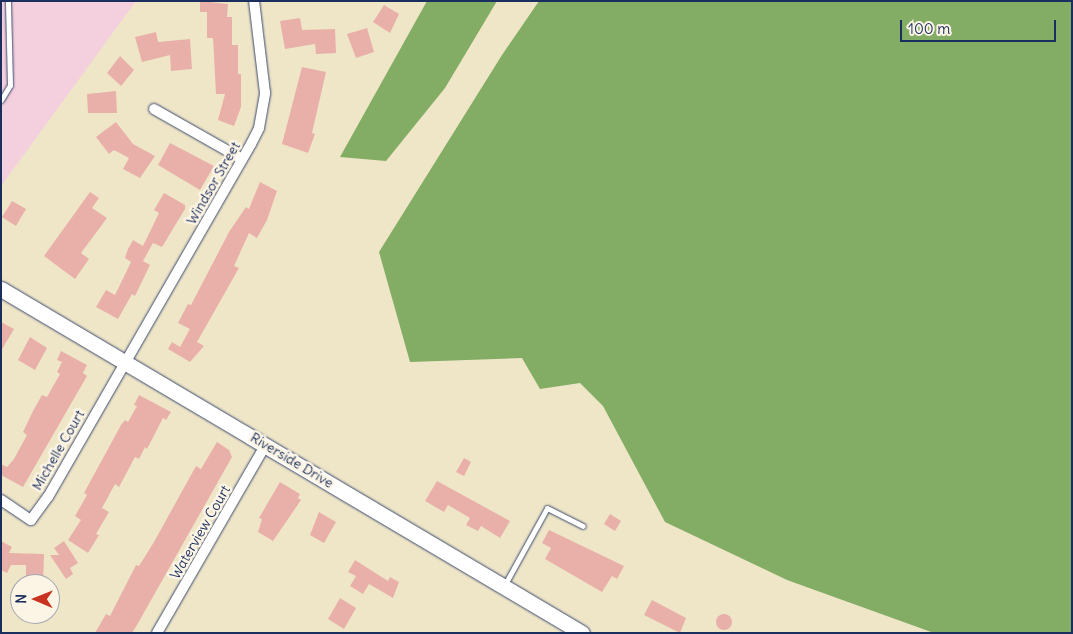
<!DOCTYPE html>
<style>
body{margin:0}
#map{position:relative;width:1073px;height:634px;overflow:hidden;background:#efe6c8;font-family:Delius,sans-serif}
div>[style]{position:absolute}
[style*='--x']{left:calc(var(--x)*1px);top:calc(var(--y)*1px);width:calc(var(--w)*1px);rotate:calc(var(--a)*1deg)}
.built>*{inset:0;background:#f4cfdd}
.forest>*{inset:0;background:#83ac64}
.building>*{inset:0;background:#e9b0aa}
.round{border-radius:50%}
.roads{filter:drop-shadow(0 0 1px #3b4a6e) drop-shadow(0 0 1px #3b4a6e)}
.lane>*{height:5px;margin:-2.5px;padding:0 2.5px;transform-origin:2.5px;border-radius:2.5px;background:#fff}
.street>*{height:10px;margin:-5px;padding:0 5px;transform-origin:5px;border-radius:5px;background:#fff}
.secondary>*{height:15px;margin:-7.5px;padding:0 7.5px;transform-origin:7.5px;border-radius:7.5px;background:#fff}
span{translate:-50% -50%;white-space:nowrap;text-align:center;line-height:1.15;-webkit-text-stroke:5px #fcf5e5;paint-order:stroke}
.street-label{font-size:14px;color:#1b2f5e}
.frame{position:absolute;inset:0;border:2px solid #1b2f5e;pointer-events:none}
.north{position:absolute;left:10px;top:574px;width:50px;height:50px;box-sizing:border-box;background:#fcf5e5;border:1px solid #a2a6af;border-radius:50%;rotate:271deg;font-size:14px;font-weight:700;line-height:20px;text-align:center;color:#1b2f5e}
.north::after{content:'';display:block;margin:auto;width:18px;height:22px;background:#c8321e;clip-path:polygon(50% 0,100% 100%,50% 72%,0 100%)}
.scale{position:absolute;left:900px;top:20px;width:156px;height:22px;box-sizing:border-box;border:2px solid #1b2f5e;border-top:0;padding-left:6px;font-size:15px;line-height:18px;white-space:nowrap;color:#1b2f5e;-webkit-text-stroke:4px #fcf5e5;paint-order:stroke}
</style>
<div id="map">
<div class="built">
<i style="clip-path:polygon(1px 1px,136px 1px,1px 186px)"></i>
</div>
<div class="forest">
<i style="clip-path:polygon(427px 1px,497px 1px,445px 88px,386px 161px,340px 157px)"></i>
<i style="clip-path:polygon(539px 1px,1072px 1px,1072px 633px,934px 633px,787px 580px,665px 522px,603px 406px,580px 383px,540px 389px,522px 358px,410px 362px,379px 252px,502px 55px)"></i>
</div>
<div class="building">
<i style="clip-path:polygon(200px 1px,228px 4px,227px 17px,232px 17px,232px 45px,238px 45px,238px 74px,241px 74px,241px 107px,234px 126px,218px 120px,225px 94px,216px 94px,213px 38px,207px 38px,207px 12px,200px 12px)"></i>
<i style="clip-path:polygon(384px 5px,399px 14px,390px 33px,373px 22px)"></i>
<i style="clip-path:polygon(300px 18px,302px 30px,335px 29px,336px 53px,316px 54px,315px 44px,285px 49px,280px 21px)"></i>
<i style="clip-path:polygon(367px 28px,374px 52px,356px 58px,347px 34px)"></i>
<i style="clip-path:polygon(156px 32px,158px 42px,190px 39px,192px 69px,171px 71px,170px 55px,142px 62px,135px 37px)"></i>
<i style="clip-path:polygon(120px 56px,134px 70px,121px 86px,107px 73px)"></i>
<i style="clip-path:polygon(302px 67px,326px 72px,312px 133px,315px 134px,308px 153px,282px 144px)"></i>
<i style="clip-path:polygon(116px 91px,117px 113px,88px 113px,87px 94px)"></i>
<i style="clip-path:polygon(116px 122px,133px 144px,155px 156px,140px 178px,123px 169px,129px 158px,114px 150px,109px 154px,96px 137px)"></i>
<i style="clip-path:polygon(170px 143px,214px 166px,200px 190px,158px 165px)"></i>
<i style="clip-path:polygon(260px 182px,277px 191px,267px 220px,257px 238px,249px 233px,234px 266px,239px 268px,197px 342px,204px 346px,190px 362px,168px 349px,172px 342px,180px 347px,190px 329px,178px 323px,188px 304px,191px 305px,229px 232px,246px 207px,249px 209px)"></i>
<i style="clip-path:polygon(90px 192px,99px 198px,92px 208px,107px 218px,81px 253px,89px 259px,75px 279px,44px 256px)"></i>
<i style="clip-path:polygon(164px 193px,185px 205px,185px 209px,162px 247px,153px 243px,143px 261px,150px 265px,135px 296px,132px 294px,118px 319px,96px 307px,106px 290px,115px 295px,131px 262px,125px 258px,128px 249px,133px 240px,143px 246px,159px 213px,154px 210px)"></i>
<i style="clip-path:polygon(12px 201px,26px 209px,16px 226px,2px 217px)"></i>
<i style="clip-path:polygon(1px 322px,14px 329px,1px 351px)"></i>
<i style="clip-path:polygon(30px 337px,47px 348px,35px 370px,18px 360px)"></i>
<i style="clip-path:polygon(61px 351px,87px 365px,83px 373px,87px 376px,23px 487px,1px 475px,1px 464px,7px 467px,14px 459px,27px 435px,23px 432px,33px 411px,42px 395px,47px 397px,60px 374px,57px 372px,62px 362px,57px 360px)"></i>
<i style="clip-path:polygon(139px 395px,171px 412px,166px 420px,163px 418px,147px 449px,145px 447px,139px 459px,135px 457px,119px 487px,115px 484px,102px 508px,109px 512px,96px 534px,99px 535px,88px 553px,68px 540px,81px 520px,75px 516px,87px 495px,84px 493px,121px 425px,125px 420px,128px 422px,137px 406px,134px 405px)"></i>
<i style="clip-path:polygon(217px 442px,229px 450px,232px 457px,137px 625px,132px 633px,95px 633px,106px 614px,110px 616px,136px 565px,139px 566px,154px 542px,196px 466px,201px 469px)"></i>
<i style="clip-path:polygon(464px 458px,471px 462px,464px 476px,456px 472px)"></i>
<i style="clip-path:polygon(437px 481px,510px 521px,500px 538px,481px 526px,478px 531px,466px 525px,470px 518px,448px 505px,444px 512px,425px 501px)"></i>
<i style="clip-path:polygon(280px 482px,300px 494px,298px 498px,301px 500px,273px 541px,258px 532px,262px 519px,259px 518px)"></i>
<i style="clip-path:polygon(319px 512px,336px 522px,324px 543px,310px 535px)"></i>
<i style="clip-path:polygon(610px 514px,621px 521px,615px 531px,604px 524px)"></i>
<i style="clip-path:polygon(549px 530px,624px 566px,617px 579px,612px 576px,602px 592px,545px 559px,551px 548px,542px 543px)"></i>
<i style="clip-path:polygon(1px 541px,12px 547px,9px 553px,44px 554px,43px 584px,26px 582px,26px 565px,11px 565px,7px 573px,1px 570px)"></i>
<i style="clip-path:polygon(64px 541px,78px 563px,70px 568px,73px 574px,66px 579px,50px 555px,59px 555px,54px 548px)"></i>
<i style="clip-path:polygon(355px 560px,388px 581px,390px 577px,399px 582px,393px 598px,369px 584px,363px 594px,350px 586px,356px 576px,348px 572px)"></i>
<i style="clip-path:polygon(340px 598px,356px 608px,344px 629px,328px 619px)"></i>
<i style="clip-path:polygon(652px 600px,686px 618px,680px 633px,644px 615px)"></i>
<i class="round" style="left:716px;top:614px;width:16px;height:16px"></i>
</div>
<div class="roads">
<div class="lane">
<i style="--x:1;--y:100;--w:17;--a:-59"></i>
<i style="--x:10;--y:85;--w:84;--a:-91.4"></i>
<i style="--x:504;--y:586;--w:89;--a:-61.1"></i>
<i style="--x:547;--y:508;--w:40;--a:26.6"></i>
</div>
<div class="street">
<i style="--x:154;--y:109;--w:101;--a:29.6"></i>
<i style="--x:1;--y:500;--w:36;--a:34"></i>
<i style="--x:31;--y:520;--w:29;--a:-54"></i>
<i style="--x:48;--y:497;--w:407;--a:-60.1"></i>
<i style="--x:251;--y:144;--w:18;--a:-63"></i>
<i style="--x:259;--y:128;--w:36;--a:-80"></i>
<i style="--x:265;--y:93;--w:93;--a:-96.8"></i>
<i style="--x:157;--y:633;--w:218;--a:-60"></i>
</div>
<div class="secondary">
<i style="--x:1;--y:289;--w:675;--a:30.63"></i>
</div>
</div>
<div class="street-label">
<span style="left:213px;top:183px;rotate:-60deg">Windsor Street</span>
<span style="left:58px;top:450px;rotate:-60deg">Michelle Court</span>
<span style="left:292px;top:460px;rotate:31deg">Riverside Drive</span>
<span style="left:200px;top:532px;rotate:-60deg">Waterview Court</span>
</div>
<div class="frame"></div>
<div class="north">N</div>
<div class="scale">100 m</div>
</div>
